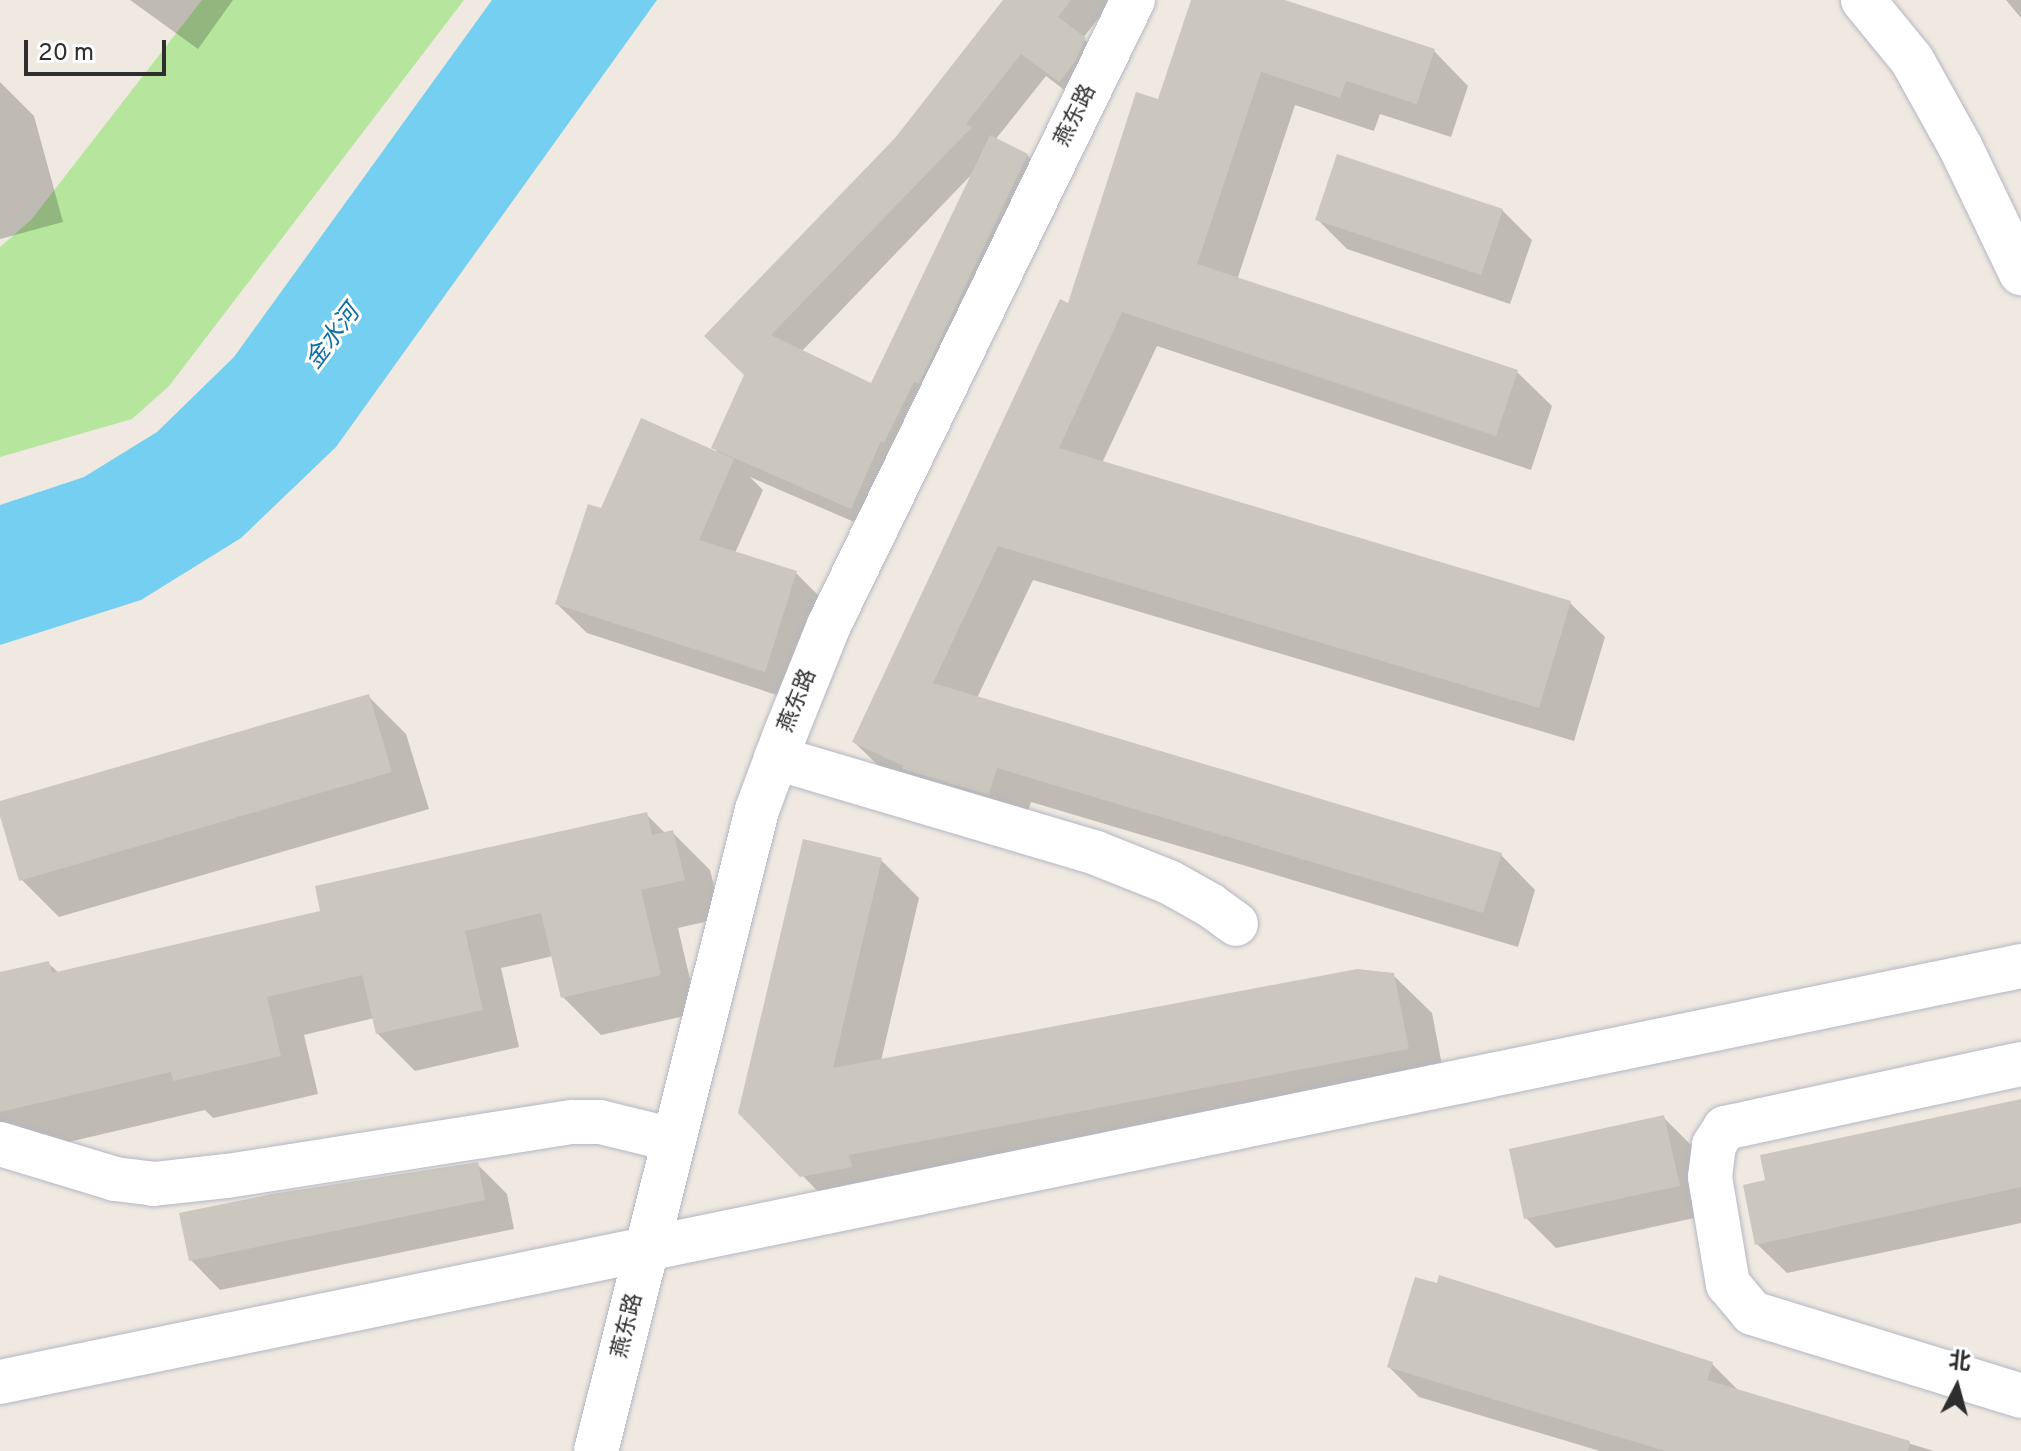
<!DOCTYPE html>
<meta charset="utf-8">
<style>
body{margin:0}
#map{position:relative;width:2021px;height:1451px;overflow:hidden;background:#efe9e1;font-family:Overpass,"Noto Sans SC",sans-serif}
div>[style]{position:absolute}
[style*='--x']{left:calc(var(--x)*1px);top:calc(var(--y)*1px);width:calc(var(--w)*1px);rotate:calc(var(--a)*1deg)}
.green>*{inset:0;background:#b6e59e}
.water>*{inset:0;background:#75cff0}
.shadow>*{inset:0;background:#0003}
.building>*{inset:0;background:#cbc7bf}
.roads{filter:drop-shadow(0 0 2px #b4b7c1) drop-shadow(0 0 2px #b4b7c1)}
.minor>*{height:44px;margin:-22px;padding:0 22px;transform-origin:22px;border-radius:22px;background:#fff}
span{translate:-50% -50%;white-space:nowrap;text-align:center;line-height:1.15;-webkit-text-stroke:6px #fff;paint-order:stroke}
.street-label{font-size:22px;color:#2e2e2e}
.water-label{font-size:24px;color:#0d6fa3;font-style:italic}
.north{position:absolute;left:1917px;top:1347px;width:80px;height:80px;-webkit-text-stroke:6px #fff;paint-order:stroke;rotate:6deg;font-size:22px;font-weight:700;line-height:32px;text-align:center;color:#2e2e2e}
.north::after{content:'';display:block;margin:auto;width:28px;height:36px;background:#2e2e2e;clip-path:polygon(50% 0,100% 100%,50% 72%,0 100%)}
.scale{position:absolute;left:24px;top:40px;width:142px;height:36px;box-sizing:border-box;border:4px solid #2e2e2e;border-top:0;padding-left:10px;font-size:24px;line-height:28px;white-space:nowrap;color:#2e2e2e;-webkit-text-stroke:6px #fff;paint-order:stroke}
</style>
<div id="map">
<div class="green">
<i style="clip-path:polygon(202px 0,464px 0,169px 386px,132px 419px,0 457px,0 247px,31px 220px)"></i>
</div>
<div class="water">
<i style="clip-path:polygon(492px 0,657px 0,336px 447px,241px 538px,141px 600px,0 645px,0 505px,84px 477px,157px 432px,234px 357px)"></i>
</div>
<div class="shadow">
<i style="clip-path:polygon(130px 0,233px 0,198px 49px)"></i>
<i style="clip-path:polygon(evenodd,1006px 0,1113px 0,1083px 38px,1109px 64px,1083px 104px,1046px 76px,995px 140px,1027px 155px,1050px 179px,875px 531px,750px 477px,763px 490px,735px 553px,796px 573px,826px 603px,795px 701px,587px 633px,557px 604px,602px 511px,720px 455px,714px 448px,746px 374px,707px 335px,897px 139px,1006px 0,973px 173px,872px 386px,801px 352px,973px 173px)"></i>
<i style="clip-path:polygon(1193px 0,1279px 0,1434px 51px,1468px 86px,1451px 137px,1380px 114px,1374px 131px,1295px 105px,1237px 280px,1517px 372px,1552px 406px,1531px 470px,1157px 346px,1102px 463px,1570px 603px,1605px 637px,1574px 741px,1033px 580px,977px 698px,1501px 855px,1535px 890px,1518px 947px,1031px 802px,1023px 828px,889px 776px,854px 742px,1069px 306px,1159px 102px)"></i>
<i style="clip-path:polygon(2006px 0,2021px 0,2021px 18px)"></i>
<i style="clip-path:polygon(0 82px,34px 116px,63px 222px,0 239px)"></i>
<i style="clip-path:polygon(1502px 210px,1532px 240px,1510px 304px,1347px 249px,1317px 219px)"></i>
<i style="clip-path:polygon(368px 696px,406px 734px,429px 809px,59px 917px,21px 879px,0 803px)"></i>
<i style="clip-path:polygon(646px 814px,666px 834px,672px 832px,710px 870px,722px 918px,678px 928px,698px 1013px,601px 1035px,563px 997px,553px 956px,501px 968px,519px 1047px,415px 1071px,377px 1033px,374px 1018px,304px 1035px,318px 1094px,213px 1118px,205px 1110px,39px 1149px,14px 1124px,0 1127px,0 974px,48px 963px,59px 973px,323px 912px)"></i>
<i style="clip-path:polygon(881px 860px,919px 898px,881px 1061px,1393px 975px,1432px 1013px,1446px 1086px,840px 1214px,802px 1175px)"></i>
<i style="clip-path:polygon(2021px 1103px,2021px 1223px,1787px 1273px,1757px 1244px)"></i>
<i style="clip-path:polygon(1663px 1117px,1693px 1147px,1708px 1215px,1556px 1248px,1526px 1218px)"></i>
<i style="clip-path:polygon(477px 1164px,507px 1194px,514px 1229px,220px 1290px,191px 1260px)"></i>
<i style="clip-path:polygon(1438px 1286px,1712px 1364px,1741px 1393px,1934px 1451px,1600px 1451px,1419px 1397px,1389px 1367px)"></i>
</div>
<div class="building">
<i style="clip-path:polygon(1003px 0,1071px 0,1058px 17px,1086px 38px,1075px 62px,1059px 82px,1021px 54px,966px 124px,972px 127px,771px 335px,871px 383px,990px 135px,1028px 154px,919px 384px,914px 382px,884px 443px,881px 441px,851px 509px,711px 448px,744px 375px,704px 336px,895px 138px)"></i>
<i style="clip-path:polygon(1191px 0,1285px 0,1435px 49px,1417px 104px,1346px 81px,1340px 98px,1261px 72px,1197px 264px,1518px 370px,1496px 436px,1122px 312px,1059px 448px,1571px 601px,1539px 708px,998px 546px,933px 683px,1502px 853px,1483px 913px,997px 768px,989px 795px,902px 769px,903px 766px,852px 742px,1060px 299px,1068px 303px,1136px 92px,1158px 99px)"></i>
<i style="clip-path:polygon(1337px 154px,1503px 209px,1481px 275px,1315px 220px)"></i>
<i style="clip-path:polygon(641px 418px,734px 459px,699px 540px,797px 571px,765px 672px,555px 604px,588px 504px,601px 508px)"></i>
<i style="clip-path:polygon(369px 694px,392px 772px,19px 881px,0 816px,0 801px)"></i>
<i style="clip-path:polygon(647px 812px,652px 835px,673px 830px,685px 880px,641px 890px,661px 975px,561px 998px,541px 913px,465px 931px,483px 1010px,376px 1034px,362px 975px,267px 997px,281px 1056px,173px 1081px,171px 1072px,0 1112px,0 972px,49px 961px,52px 973px,320px 911px,315px 886px)"></i>
<i style="clip-path:polygon(803px 839px,882px 858px,833px 1068px,1357px 969px,1394px 973px,1409px 1049px,849px 1155px,852px 1167px,800px 1177px,738px 1113px)"></i>
<i style="clip-path:polygon(2021px 1099px,2021px 1187px,1755px 1245px,1743px 1185px,1765px 1180px,1760px 1155px)"></i>
<i style="clip-path:polygon(1664px 1115px,1680px 1186px,1524px 1219px,1509px 1149px)"></i>
<i style="clip-path:polygon(478px 1162px,485px 1200px,189px 1261px,179px 1213px,272px 1194px)"></i>
<i style="clip-path:polygon(1439px 1275px,1713px 1362px,1707px 1380px,1910px 1441px,1908px 1451px,1665px 1451px,1387px 1367px,1415px 1277px,1437px 1283px)"></i>
</div>
<div class="roads">
<div class="minor">
<i style="--x:1863;--y:0;--w:77;--a:50.8"></i>
<i style="--x:1912;--y:60;--w:101;--a:60.9"></i>
<i style="--x:1961;--y:148;--w:139;--a:64.4"></i>
<i style="--x:776;--y:758;--w:334;--a:16.5"></i>
<i style="--x:1096;--y:853;--w:79;--a:21.7"></i>
<i style="--x:1169;--y:882;--w:47;--a:29.3"></i>
<i style="--x:1210;--y:905;--w:32;--a:36"></i>
<i style="--x:2021;--y:1064;--w:303;--a:167.8"></i>
<i style="--x:1725;--y:1128;--w:20;--a:123"></i>
<i style="--x:1714;--y:1145;--w:32;--a:97"></i>
<i style="--x:1710;--y:1177;--w:109;--a:80.5"></i>
<i style="--x:1728;--y:1284;--w:38;--a:50"></i>
<i style="--x:1752;--y:1313;--w:282;--a:17.1"></i>
<i style="--x:0;--y:1144;--w:120;--a:16.9"></i>
<i style="--x:115;--y:1179;--w:39;--a:7"></i>
<i style="--x:154;--y:1184;--w:73;--a:-6.3"></i>
<i style="--x:227;--y:1176;--w:350;--a:-8.9"></i>
<i style="--x:573;--y:1122;--w:27;--a:0"></i>
<i style="--x:600;--y:1122;--w:76;--a:13.7"></i>
<i style="--x:0;--y:1382;--w:2063;--a:-11.63"></i>
<i style="--x:596;--y:1451;--w:661;--a:-75.9"></i>
<i style="--x:757;--y:810;--w:78;--a:-69.7"></i>
<i style="--x:784;--y:737;--w:121;--a:-68.1"></i>
<i style="--x:829;--y:625;--w:695;--a:-64.06"></i>
</div>
</div>
<div class="street-label">
<span style="left:1076px;top:116px;rotate:-64deg">燕东路</span>
<span style="left:798px;top:701px;rotate:-68deg">燕东路</span>
<span style="left:628px;top:1326px;rotate:-76deg">燕东路</span>
</div>
<div class="water-label">
<span style="left:334px;top:338px;rotate:-53deg">金水河</span>
</div>
<div class="north">北</div>
<div class="scale">20 m</div>
</div>
